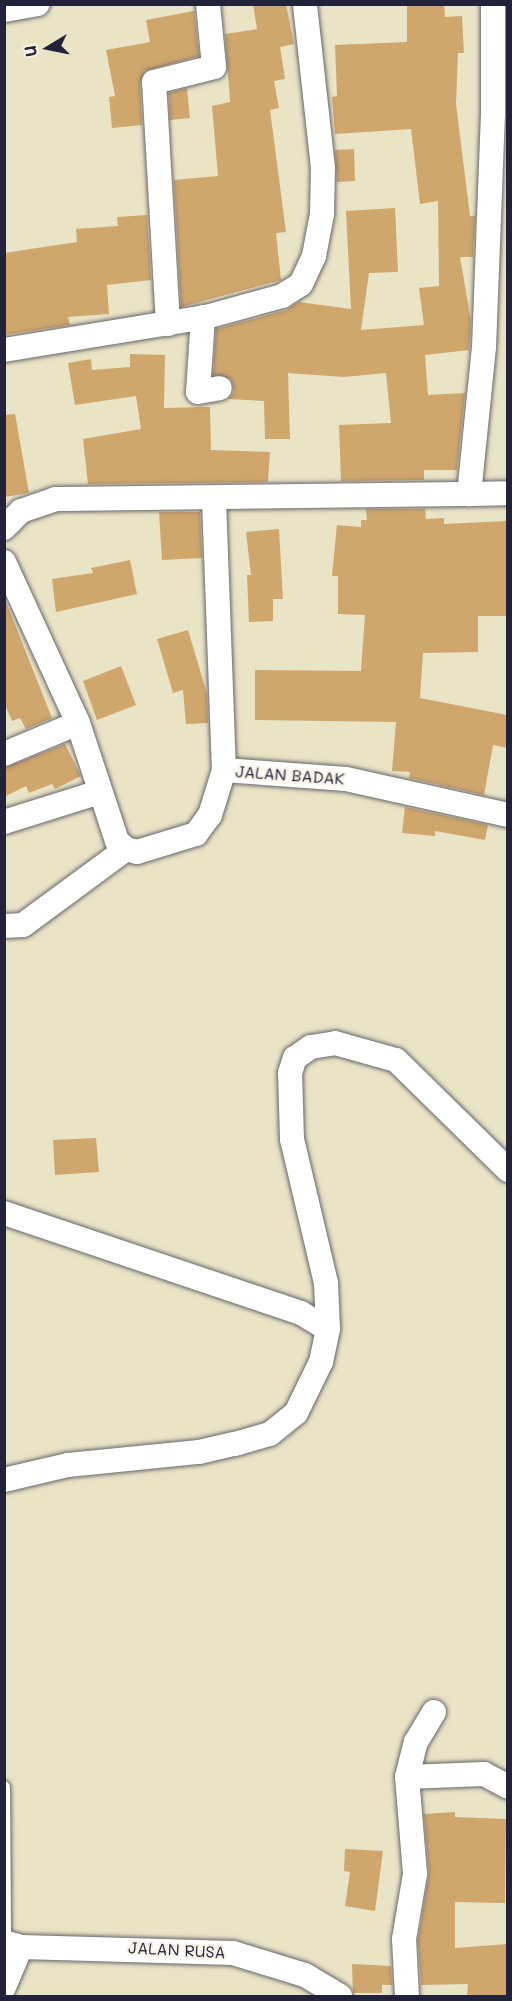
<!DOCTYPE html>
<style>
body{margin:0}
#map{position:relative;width:512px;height:2001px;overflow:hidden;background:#eae4c6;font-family:Mali,sans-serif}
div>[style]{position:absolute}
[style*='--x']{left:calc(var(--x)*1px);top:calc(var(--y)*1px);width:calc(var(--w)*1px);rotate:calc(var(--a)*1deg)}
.building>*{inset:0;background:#cfa66c}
.roads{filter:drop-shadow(0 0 2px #68666c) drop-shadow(0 0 2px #68666c)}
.lane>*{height:12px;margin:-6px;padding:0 6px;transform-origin:6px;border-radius:6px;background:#fff}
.street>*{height:24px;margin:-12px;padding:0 12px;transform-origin:12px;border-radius:12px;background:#fff}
span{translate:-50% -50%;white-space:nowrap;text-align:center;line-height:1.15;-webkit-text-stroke:4.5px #f7f3e8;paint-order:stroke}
.street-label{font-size:16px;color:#22223b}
.frame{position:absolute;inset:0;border:6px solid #22223b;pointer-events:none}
.north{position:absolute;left:18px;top:18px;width:60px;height:60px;-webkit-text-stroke:4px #f7f3e8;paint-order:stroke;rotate:260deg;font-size:16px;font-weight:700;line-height:24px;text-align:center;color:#22223b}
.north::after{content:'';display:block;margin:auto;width:21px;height:27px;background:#22223b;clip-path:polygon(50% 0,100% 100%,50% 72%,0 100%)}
</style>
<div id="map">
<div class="building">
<i style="clip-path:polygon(253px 4px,286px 4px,294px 44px,280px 47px,285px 79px,274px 81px,279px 108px,270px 110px,286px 232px,276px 233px,281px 280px,181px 307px,174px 180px,218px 176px,212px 106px,230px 102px,225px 34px,257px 29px)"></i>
<i style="clip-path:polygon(407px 4px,444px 4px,445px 17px,462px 16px,464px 53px,458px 53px,456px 104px,470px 216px,475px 216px,473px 257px,460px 257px,471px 321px,469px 350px,425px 355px,428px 395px,465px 393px,457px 470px,424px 470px,424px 480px,341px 481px,339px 425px,391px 423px,386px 373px,344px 377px,288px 373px,290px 439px,265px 439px,264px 401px,228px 399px,234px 392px,231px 379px,213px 375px,216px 329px,286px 310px,299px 302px,351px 309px,346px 211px,395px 208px,398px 272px,369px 273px,361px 330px,424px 325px,419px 288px,439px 286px,438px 201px,420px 204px,411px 129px,335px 134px,332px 97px,337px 96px,335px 45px,407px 42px)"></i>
<i style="clip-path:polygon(194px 11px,199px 56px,145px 71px,140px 83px,142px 125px,112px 128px,109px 97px,115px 96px,106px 50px,150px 42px,146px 20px)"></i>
<i style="clip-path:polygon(187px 88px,190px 118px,170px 120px,169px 93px)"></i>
<i style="clip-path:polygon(354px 149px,355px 181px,337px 182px,335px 150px)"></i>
<i style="clip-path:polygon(147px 215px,151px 280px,107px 285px,109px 314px,68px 317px,70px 325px,4px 335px,4px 253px,77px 242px,76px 229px,118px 226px,117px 217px)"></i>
<i style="clip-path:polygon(130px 354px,165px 355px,164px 408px,210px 407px,211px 450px,270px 452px,268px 482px,88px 484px,83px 439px,141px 429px,136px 396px,75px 405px,68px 363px,91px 359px,92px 370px,130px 367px)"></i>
<i style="clip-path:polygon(15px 414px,29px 493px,4px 497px,4px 415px)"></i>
<i style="clip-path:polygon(366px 509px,425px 509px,426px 519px,444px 518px,444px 524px,507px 521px,507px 616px,478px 616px,478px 652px,423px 653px,420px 698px,507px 715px,507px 748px,493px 745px,484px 795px,409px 778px,410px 772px,392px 771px,396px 722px,255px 720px,255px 670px,361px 671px,365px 615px,338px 614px,338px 576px,332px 576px,337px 525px,361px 527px,361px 520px,367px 520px)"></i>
<i style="clip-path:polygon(159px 512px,200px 512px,202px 558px,162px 560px)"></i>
<i style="clip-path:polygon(279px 529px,283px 599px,273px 599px,273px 621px,249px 622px,247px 575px,251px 575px,246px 532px)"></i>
<i style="clip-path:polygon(130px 560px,137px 594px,56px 612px,52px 579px,93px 573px,91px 568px)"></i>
<i style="clip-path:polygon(4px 597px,52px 718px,26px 729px,20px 718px,12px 721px,4px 703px)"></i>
<i style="clip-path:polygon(188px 630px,207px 694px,208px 723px,186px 724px,183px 690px,173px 693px,157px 639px)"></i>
<i style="clip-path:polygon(121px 666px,136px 705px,97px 720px,83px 681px)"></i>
<i style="clip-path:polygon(65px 744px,81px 776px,55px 789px,52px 784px,29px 793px,26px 786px,4px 797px,4px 768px)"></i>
<i style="clip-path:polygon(405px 807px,488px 825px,485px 840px,435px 831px,435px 836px,402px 833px)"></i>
<i style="clip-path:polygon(96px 1138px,99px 1172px,55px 1175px,53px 1140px)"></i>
<i style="clip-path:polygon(455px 1812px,455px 1817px,506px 1819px,505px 1903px,455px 1902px,455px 1948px,507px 1944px,507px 1996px,467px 1996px,468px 1984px,421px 1985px,418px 1940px,429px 1873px,424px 1814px)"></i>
<i style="clip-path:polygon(345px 1849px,383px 1851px,375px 1911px,345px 1906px,350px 1872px,344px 1871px)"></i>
<i style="clip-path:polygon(352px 1964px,391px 1966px,392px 1985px,382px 1985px,382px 1993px,353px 1993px)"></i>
</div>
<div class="roads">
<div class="lane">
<i style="--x:4;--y:1787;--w:156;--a:89.6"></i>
</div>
<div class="street">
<i style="--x:493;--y:4;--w:109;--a:90"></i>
<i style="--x:493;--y:113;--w:234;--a:92.2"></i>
<i style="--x:484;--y:347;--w:148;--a:95.8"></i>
<i style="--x:469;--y:494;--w:39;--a:-1"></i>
<i style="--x:4;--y:10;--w:34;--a:-10"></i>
<i style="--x:203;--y:317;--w:75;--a:93.8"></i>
<i style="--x:198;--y:392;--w:22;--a:-10"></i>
<i style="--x:168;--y:324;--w:242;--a:-93.3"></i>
<i style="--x:154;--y:82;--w:62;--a:-14"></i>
<i style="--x:214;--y:67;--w:63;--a:-95.4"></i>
<i style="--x:4;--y:350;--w:205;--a:-9.3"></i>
<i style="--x:206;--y:317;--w:79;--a:-15.4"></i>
<i style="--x:282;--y:296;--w:22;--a:-32"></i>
<i style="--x:301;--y:284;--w:31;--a:-65"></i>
<i style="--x:314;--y:256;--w:43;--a:-79.2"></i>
<i style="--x:322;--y:214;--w:46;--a:-88.8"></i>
<i style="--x:323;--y:168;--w:165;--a:-96.3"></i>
<i style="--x:214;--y:499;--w:271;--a:87.9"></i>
<i style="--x:4;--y:528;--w:24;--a:-45"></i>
<i style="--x:21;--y:511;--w:36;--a:-19"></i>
<i style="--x:55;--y:499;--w:414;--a:-0.7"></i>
<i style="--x:4;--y:562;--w:177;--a:65.3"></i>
<i style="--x:78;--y:723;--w:124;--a:71.7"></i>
<i style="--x:117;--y:841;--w:12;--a:42"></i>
<i style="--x:126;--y:849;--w:11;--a:15"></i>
<i style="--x:137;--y:852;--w:62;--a:-17"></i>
<i style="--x:196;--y:834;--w:24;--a:-54"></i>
<i style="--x:210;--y:815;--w:47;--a:-72.7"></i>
<i style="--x:224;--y:770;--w:122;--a:4.2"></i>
<i style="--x:346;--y:779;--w:166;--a:12.5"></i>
<i style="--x:4;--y:754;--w:80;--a:-22.7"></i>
<i style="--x:4;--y:822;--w:101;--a:-17.4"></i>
<i style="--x:4;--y:926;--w:19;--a:-3"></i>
<i style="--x:23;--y:925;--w:128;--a:-36.4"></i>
<i style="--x:4;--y:1213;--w:313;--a:18.6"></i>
<i style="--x:301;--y:1313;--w:31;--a:31"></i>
<i style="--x:4;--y:1480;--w:66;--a:-13.2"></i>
<i style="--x:68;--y:1465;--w:132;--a:-5.7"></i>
<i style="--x:199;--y:1452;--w:37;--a:-13"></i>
<i style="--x:235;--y:1444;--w:36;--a:-16"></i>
<i style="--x:270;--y:1434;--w:33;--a:-39"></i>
<i style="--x:296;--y:1413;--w:57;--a:-63.9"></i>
<i style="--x:321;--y:1362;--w:34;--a:-78"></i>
<i style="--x:328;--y:1329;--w:46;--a:-92.5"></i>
<i style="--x:326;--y:1283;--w:148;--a:-103.3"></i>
<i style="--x:292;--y:1139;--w:66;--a:-91.7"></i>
<i style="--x:290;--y:1073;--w:16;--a:-72"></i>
<i style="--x:295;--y:1058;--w:19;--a:-35"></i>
<i style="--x:311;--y:1047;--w:24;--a:-9"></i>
<i style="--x:335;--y:1043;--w:63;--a:15.6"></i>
<i style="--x:396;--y:1060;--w:157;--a:44.5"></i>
<i style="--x:407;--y:1777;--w:36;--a:-76"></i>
<i style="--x:416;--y:1742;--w:35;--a:-59"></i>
<i style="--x:4;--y:1942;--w:18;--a:16"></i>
<i style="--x:21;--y:1947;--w:212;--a:1.6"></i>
<i style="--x:233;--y:1953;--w:75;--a:17"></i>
<i style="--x:305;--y:1975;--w:41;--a:31"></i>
<i style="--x:4;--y:1987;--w:43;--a:-67"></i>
<i style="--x:407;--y:1996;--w:57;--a:-93"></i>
<i style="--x:404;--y:1939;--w:66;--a:-80.4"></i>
<i style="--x:415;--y:1874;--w:97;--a:-94.7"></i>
<i style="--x:407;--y:1777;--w:77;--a:-2.2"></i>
<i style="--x:484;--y:1774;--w:27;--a:28"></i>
</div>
</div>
<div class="street-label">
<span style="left:290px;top:775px;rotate:4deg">JALAN BADAK</span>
<span style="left:177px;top:1950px;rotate:3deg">JALAN RUSA</span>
</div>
<div class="frame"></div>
<div class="north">U</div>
</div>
